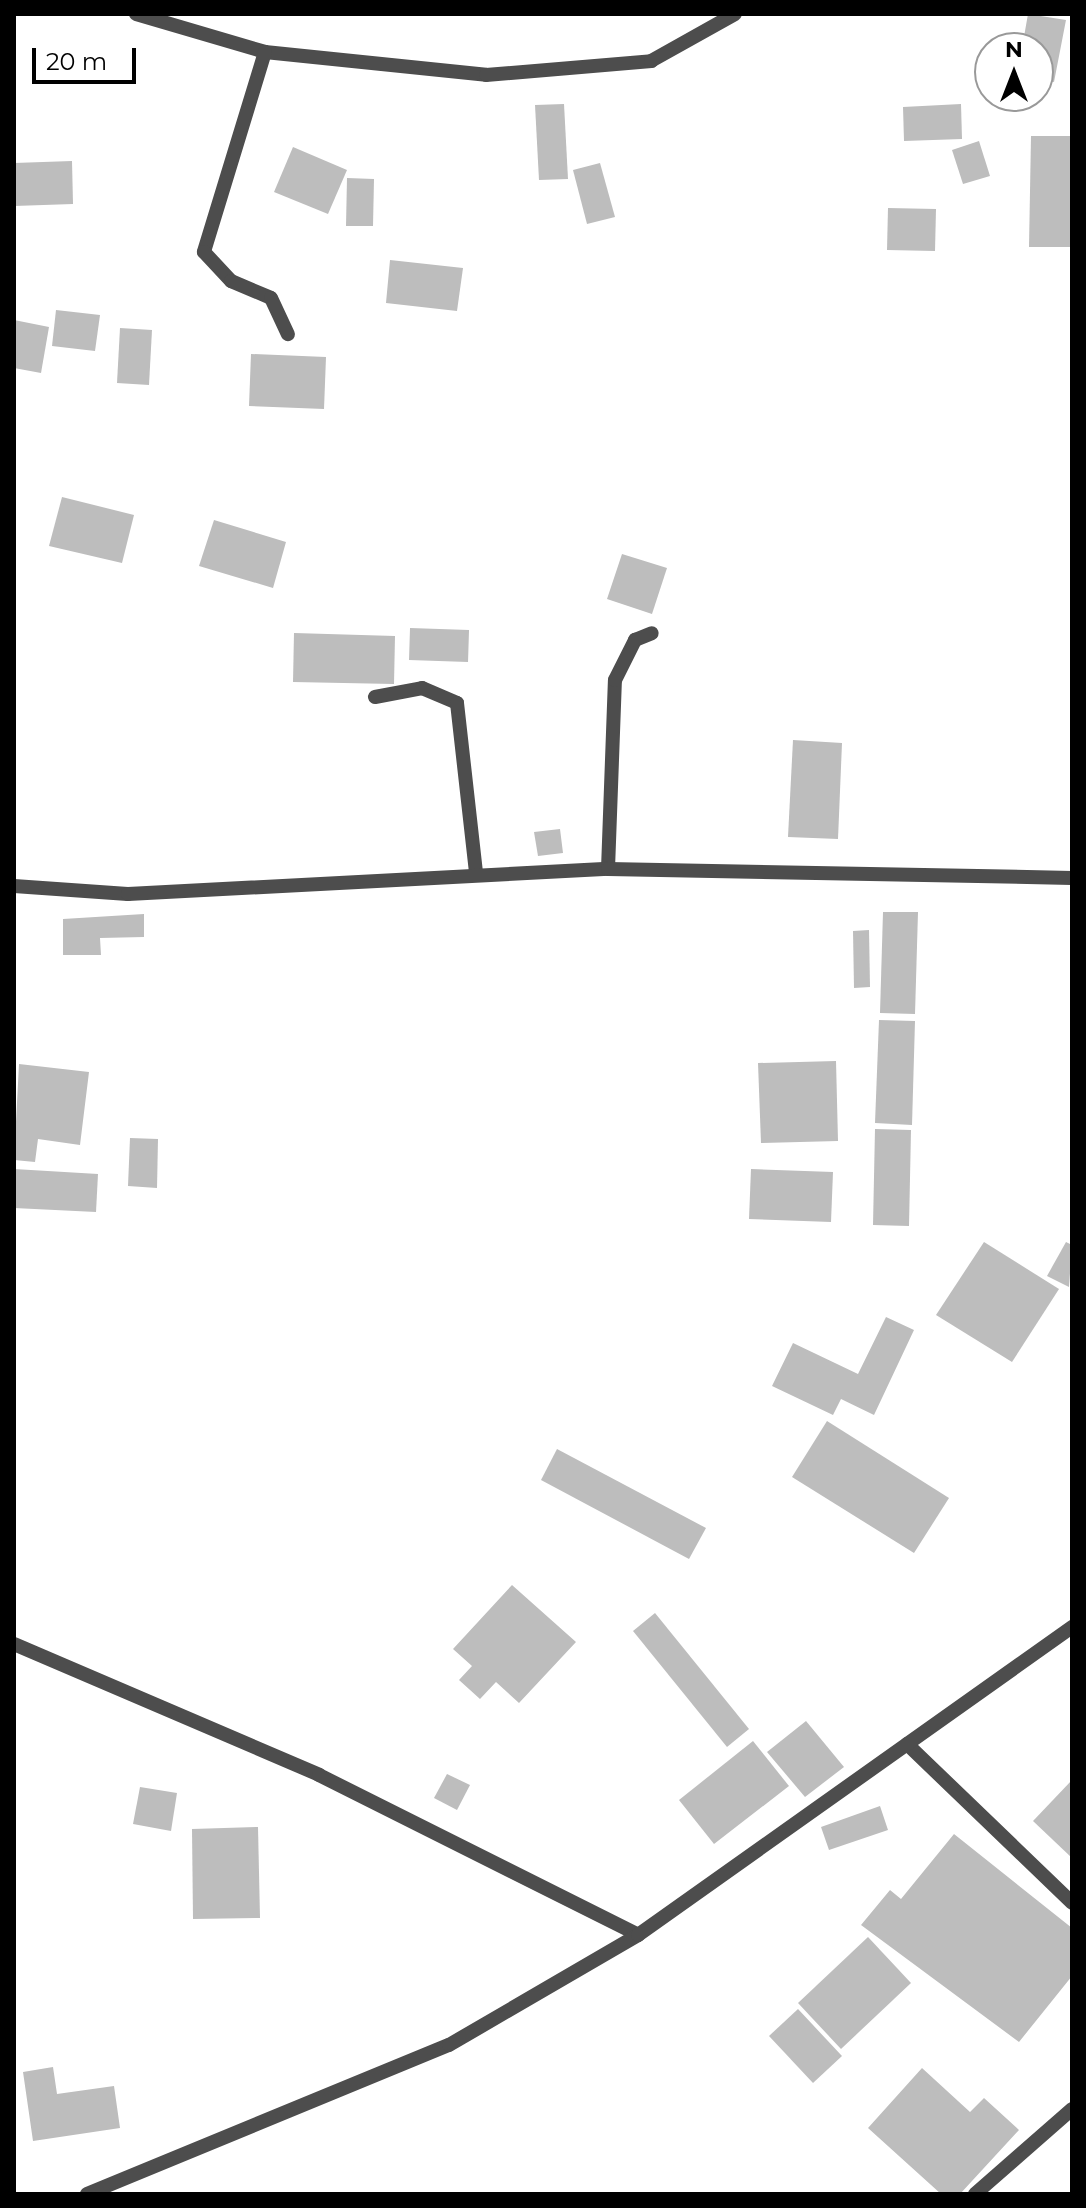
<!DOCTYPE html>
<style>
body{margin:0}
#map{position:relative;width:1086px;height:2208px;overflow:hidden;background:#fff;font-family:Montserrat,sans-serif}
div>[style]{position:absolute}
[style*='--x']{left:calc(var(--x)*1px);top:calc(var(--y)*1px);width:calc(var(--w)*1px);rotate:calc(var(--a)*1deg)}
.building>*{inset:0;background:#bdbdbd}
.minor>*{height:14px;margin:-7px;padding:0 7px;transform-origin:7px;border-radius:7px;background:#4d4d4d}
span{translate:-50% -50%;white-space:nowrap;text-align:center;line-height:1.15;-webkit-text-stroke:6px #fff;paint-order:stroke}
.frame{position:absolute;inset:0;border:16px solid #000;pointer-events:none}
.north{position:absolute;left:974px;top:32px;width:80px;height:80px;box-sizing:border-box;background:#fff;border:2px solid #999;border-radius:50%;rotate:0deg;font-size:22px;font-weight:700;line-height:32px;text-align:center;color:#000}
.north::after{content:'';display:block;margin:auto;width:28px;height:36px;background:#000;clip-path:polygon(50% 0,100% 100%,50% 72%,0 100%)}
.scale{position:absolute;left:32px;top:48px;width:104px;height:36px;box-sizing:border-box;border:4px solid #000;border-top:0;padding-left:10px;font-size:24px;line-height:28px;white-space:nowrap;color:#000;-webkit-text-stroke:6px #fff;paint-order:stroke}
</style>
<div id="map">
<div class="building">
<i style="clip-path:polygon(1028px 14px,1066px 20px,1054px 82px,1038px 79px,1038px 48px,1022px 48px)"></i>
<i style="clip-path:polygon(564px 104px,568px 179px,539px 180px,535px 105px)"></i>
<i style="clip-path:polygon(961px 104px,962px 139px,904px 141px,903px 107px)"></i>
<i style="clip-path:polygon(1031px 136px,1072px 136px,1072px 247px,1029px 247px)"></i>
<i style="clip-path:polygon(979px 141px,990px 176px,963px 184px,952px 150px)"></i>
<i style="clip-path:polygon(293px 147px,347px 170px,328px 214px,274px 192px)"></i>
<i style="clip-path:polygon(72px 161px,73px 204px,14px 206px,14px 163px)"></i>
<i style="clip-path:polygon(600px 163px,615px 217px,587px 224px,573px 170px)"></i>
<i style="clip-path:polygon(347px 178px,374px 179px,373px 226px,346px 226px)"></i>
<i style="clip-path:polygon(888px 208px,936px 209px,935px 251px,887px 250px)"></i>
<i style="clip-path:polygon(390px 260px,463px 268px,457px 311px,386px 303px)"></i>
<i style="clip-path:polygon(56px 310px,100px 315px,95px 351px,52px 346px)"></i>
<i style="clip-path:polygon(14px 320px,49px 327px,41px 373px,14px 368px)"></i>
<i style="clip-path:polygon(120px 328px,152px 330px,149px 385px,117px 383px)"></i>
<i style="clip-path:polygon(251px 354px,326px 357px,324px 409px,249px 406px)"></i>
<i style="clip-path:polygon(62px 497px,134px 515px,122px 563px,49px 546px)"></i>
<i style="clip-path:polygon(214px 520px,286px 542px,273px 588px,199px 566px)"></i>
<i style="clip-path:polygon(622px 554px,667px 568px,652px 614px,607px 599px)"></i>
<i style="clip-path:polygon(410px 628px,469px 630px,468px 662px,409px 660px)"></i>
<i style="clip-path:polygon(294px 633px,395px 636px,394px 684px,293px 682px)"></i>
<i style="clip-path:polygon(793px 740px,842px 743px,838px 839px,788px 837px)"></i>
<i style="clip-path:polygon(560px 829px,563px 853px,538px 856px,534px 832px)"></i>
<i style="clip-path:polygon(883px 912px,918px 912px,915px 1014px,880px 1013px)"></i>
<i style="clip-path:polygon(144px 914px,144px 937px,100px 938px,101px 955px,63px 955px,63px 919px)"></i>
<i style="clip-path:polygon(869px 930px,870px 987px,854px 988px,853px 931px)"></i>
<i style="clip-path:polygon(879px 1020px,915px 1021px,912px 1125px,875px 1123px)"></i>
<i style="clip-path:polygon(836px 1061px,838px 1141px,761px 1143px,758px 1063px)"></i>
<i style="clip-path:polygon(19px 1064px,89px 1072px,80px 1145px,38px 1139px,35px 1162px,14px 1160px)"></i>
<i style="clip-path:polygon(875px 1129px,911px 1130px,909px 1226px,873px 1225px)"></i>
<i style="clip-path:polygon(130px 1138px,158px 1139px,157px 1188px,128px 1186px)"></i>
<i style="clip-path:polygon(14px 1169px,98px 1174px,96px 1212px,14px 1208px)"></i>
<i style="clip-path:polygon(751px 1169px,833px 1172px,831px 1222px,749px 1219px)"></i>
<i style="clip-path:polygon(984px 1242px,1059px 1289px,1012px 1362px,936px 1315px)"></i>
<i style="clip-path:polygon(1066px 1242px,1072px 1245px,1069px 1287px,1047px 1276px)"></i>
<i style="clip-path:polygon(886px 1317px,914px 1330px,874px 1415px,841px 1399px,833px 1415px,772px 1386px,793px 1343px,858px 1374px)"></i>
<i style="clip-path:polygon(827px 1421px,949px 1498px,914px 1553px,792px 1477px)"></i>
<i style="clip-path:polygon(557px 1449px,706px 1528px,689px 1559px,541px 1480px)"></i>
<i style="clip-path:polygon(512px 1585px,576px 1642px,519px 1703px,496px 1682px,480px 1699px,459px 1680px,472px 1666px,453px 1649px)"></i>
<i style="clip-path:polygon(655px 1613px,749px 1729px,727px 1747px,633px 1631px)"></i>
<i style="clip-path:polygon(806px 1721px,844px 1767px,805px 1797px,767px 1752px)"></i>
<i style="clip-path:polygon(753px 1741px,789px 1786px,714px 1844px,679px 1800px)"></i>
<i style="clip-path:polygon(447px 1774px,470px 1785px,457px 1810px,434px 1798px)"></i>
<i style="clip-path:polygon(1072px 1780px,1072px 1858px,1033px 1821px)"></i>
<i style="clip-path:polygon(140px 1787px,177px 1793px,171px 1831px,133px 1824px)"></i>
<i style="clip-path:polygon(880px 1806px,888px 1830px,829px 1850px,821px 1827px)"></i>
<i style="clip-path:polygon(258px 1827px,260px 1918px,193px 1919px,192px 1829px)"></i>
<i style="clip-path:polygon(954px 1834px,1072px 1928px,1072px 1976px,1019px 2042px,861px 1925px,890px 1890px,901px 1899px)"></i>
<i style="clip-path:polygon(868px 1937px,911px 1983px,841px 2049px,798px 2003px)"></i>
<i style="clip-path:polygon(798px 2009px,842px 2056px,813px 2083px,769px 2036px)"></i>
<i style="clip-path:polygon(53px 2067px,57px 2094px,114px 2086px,120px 2128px,33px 2141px,23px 2072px)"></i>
<i style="clip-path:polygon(922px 2068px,970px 2112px,984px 2098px,1019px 2130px,960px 2194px,941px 2194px,868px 2128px)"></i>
</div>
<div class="minor">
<i style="--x:136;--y:14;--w:134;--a:16.4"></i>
<i style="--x:265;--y:52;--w:222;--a:5.9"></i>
<i style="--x:486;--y:75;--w:166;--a:-4.8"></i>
<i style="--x:651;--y:61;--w:96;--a:-29.2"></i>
<i style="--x:265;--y:52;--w:209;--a:107"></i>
<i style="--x:204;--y:252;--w:40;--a:47"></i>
<i style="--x:231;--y:281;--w:43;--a:23"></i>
<i style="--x:271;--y:298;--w:40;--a:65"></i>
<i style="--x:375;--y:697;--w:48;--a:-10.8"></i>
<i style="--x:422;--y:688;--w:38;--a:23"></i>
<i style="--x:457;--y:703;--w:170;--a:83.6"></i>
<i style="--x:608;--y:869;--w:189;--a:-87.9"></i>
<i style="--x:615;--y:680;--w:45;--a:-63.4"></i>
<i style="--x:635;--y:640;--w:18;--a:-22"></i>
<i style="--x:14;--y:886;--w:114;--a:4"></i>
<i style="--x:128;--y:894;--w:481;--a:-3"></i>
<i style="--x:608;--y:869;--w:464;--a:1.1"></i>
<i style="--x:14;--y:1644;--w:332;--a:23.2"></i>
<i style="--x:319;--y:1775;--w:357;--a:26.6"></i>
<i style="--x:907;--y:1744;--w:229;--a:43.9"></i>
<i style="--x:87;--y:2194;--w:391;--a:-22.4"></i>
<i style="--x:449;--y:2045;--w:219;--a:-30.2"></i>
<i style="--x:638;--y:1935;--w:532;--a:-35.36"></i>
<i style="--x:975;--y:2194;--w:129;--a:-41.2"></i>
</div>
<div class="frame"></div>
<div class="north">N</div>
<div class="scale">20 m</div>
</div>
